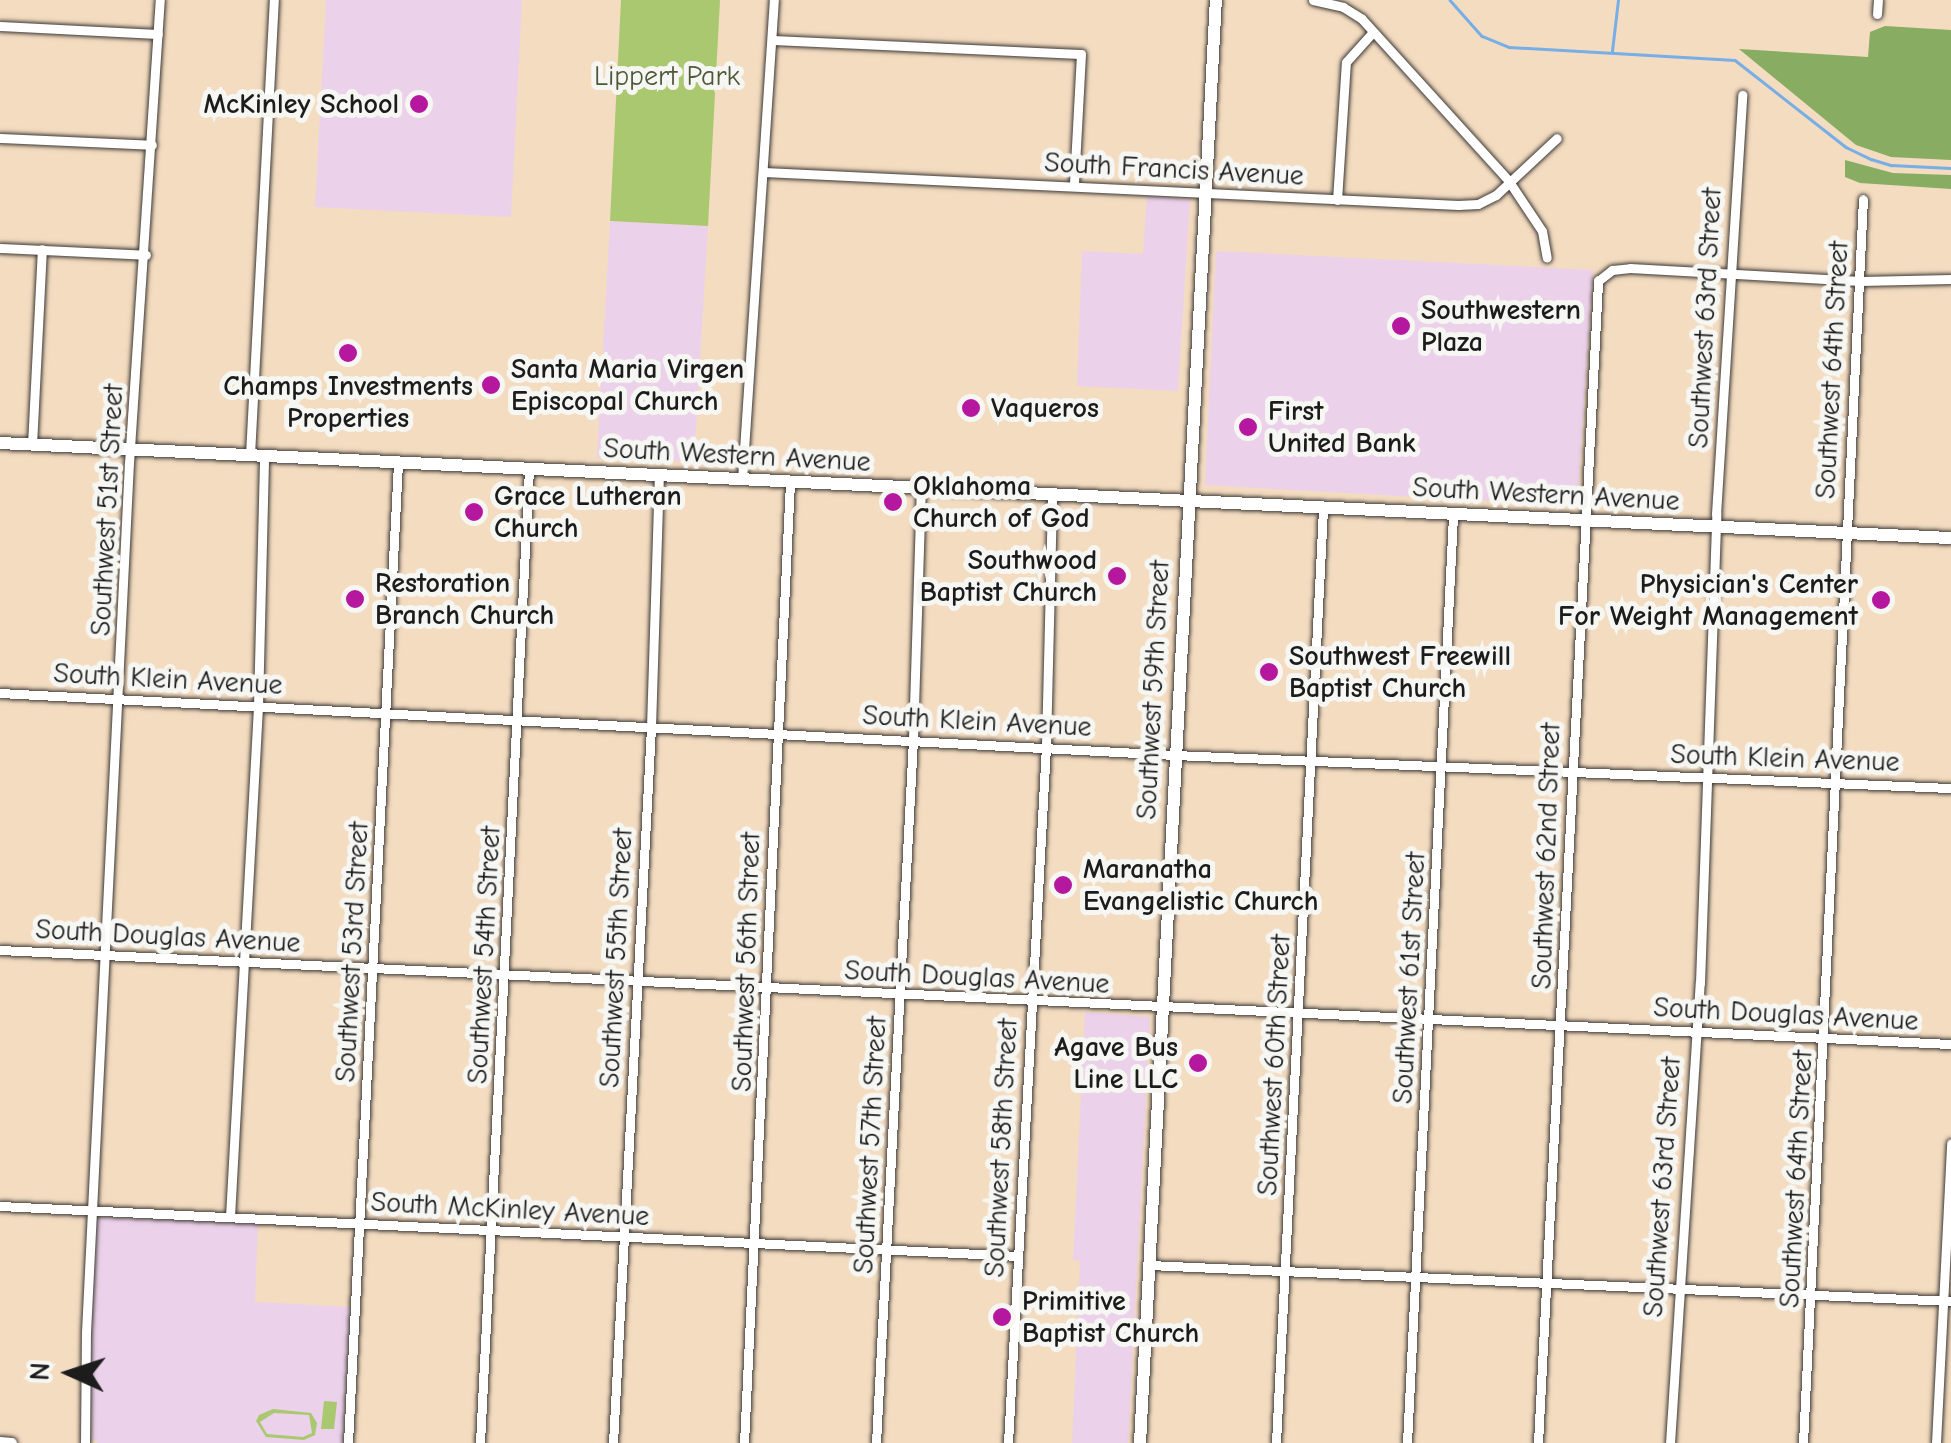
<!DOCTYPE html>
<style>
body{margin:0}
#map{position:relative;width:1951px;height:1443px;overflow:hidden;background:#f4dcc1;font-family:"Comic Neue",sans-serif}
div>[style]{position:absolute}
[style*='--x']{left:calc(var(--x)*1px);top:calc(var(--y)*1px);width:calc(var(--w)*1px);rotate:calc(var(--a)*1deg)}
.built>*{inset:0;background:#ecd1ea}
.green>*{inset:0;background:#aac86f}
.forest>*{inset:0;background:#87ac62}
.stream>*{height:2.5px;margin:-1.25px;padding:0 1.25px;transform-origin:1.25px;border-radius:1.25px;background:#76aee5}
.roads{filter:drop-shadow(0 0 2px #3c3935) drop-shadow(0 0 2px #3c3935)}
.minor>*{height:9px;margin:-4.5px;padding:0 4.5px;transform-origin:4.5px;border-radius:4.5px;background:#fff}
.tertiary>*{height:10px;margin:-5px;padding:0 5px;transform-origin:5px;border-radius:5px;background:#fff}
.secondary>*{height:12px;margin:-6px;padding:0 6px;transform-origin:6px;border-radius:6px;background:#fff}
.dots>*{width:28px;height:28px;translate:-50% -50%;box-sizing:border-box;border:5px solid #f6f6f2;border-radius:50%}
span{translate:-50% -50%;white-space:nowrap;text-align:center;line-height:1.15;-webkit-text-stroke:10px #f6f6f2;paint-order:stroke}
.park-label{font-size:28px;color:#4e5839}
.poi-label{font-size:28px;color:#1c1c1c;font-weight:700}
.right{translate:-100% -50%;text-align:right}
.left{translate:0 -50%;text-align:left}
.street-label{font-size:28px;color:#1c1c1c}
.north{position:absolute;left:20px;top:1323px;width:100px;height:100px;-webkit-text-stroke:8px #f6f6f2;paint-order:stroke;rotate:273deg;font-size:28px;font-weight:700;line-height:40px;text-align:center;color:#1c1c1c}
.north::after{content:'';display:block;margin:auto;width:35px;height:45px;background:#1c1c1c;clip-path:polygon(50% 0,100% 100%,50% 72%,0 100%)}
</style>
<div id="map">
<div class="built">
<i style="clip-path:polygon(326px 0,522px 0,511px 217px,315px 207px)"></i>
<i style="clip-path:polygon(1147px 195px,1190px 200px,1178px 391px,1077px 386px,1082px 251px,1143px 254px)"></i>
<i style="clip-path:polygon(610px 221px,708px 226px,694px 462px,597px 458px)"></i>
<i style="clip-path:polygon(1216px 251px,1593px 270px,1577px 506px,1205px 485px)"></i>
<i style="clip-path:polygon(1085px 1012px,1150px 1017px,1128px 1443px,1072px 1443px,1080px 1261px,1073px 1260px)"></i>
<i style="clip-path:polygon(100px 1217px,258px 1224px,255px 1302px,350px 1307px,343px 1443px,98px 1443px,92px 1438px,89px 1349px,96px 1222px)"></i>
</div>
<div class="green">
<i style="clip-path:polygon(621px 0,720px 0,708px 226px,610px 221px)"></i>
<i style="clip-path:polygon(324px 1401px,337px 1402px,334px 1429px,321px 1429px)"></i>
<i style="clip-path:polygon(evenodd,273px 1409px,311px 1413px,317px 1423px,315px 1435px,304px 1440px,266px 1437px,256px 1421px,259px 1415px,273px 1409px,274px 1413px,309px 1415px,312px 1433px,303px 1437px,267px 1434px,260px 1422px,274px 1413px)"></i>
</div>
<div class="forest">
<i style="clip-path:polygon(1885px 26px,1951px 30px,1951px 160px,1891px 157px,1856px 145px,1739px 49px,1868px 57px,1870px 32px)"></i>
<i style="clip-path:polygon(1845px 160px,1893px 173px,1951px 175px,1951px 189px,1860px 183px,1845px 177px)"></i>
</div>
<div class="stream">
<i style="--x:1450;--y:0;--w:48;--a:48.4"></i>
<i style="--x:1482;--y:36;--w:29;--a:22"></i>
<i style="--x:1509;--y:47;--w:226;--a:3.3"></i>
<i style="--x:1735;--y:60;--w:141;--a:38.1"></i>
<i style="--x:1846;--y:147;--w:28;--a:26"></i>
<i style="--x:1871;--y:159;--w:21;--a:17"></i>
<i style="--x:1891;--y:165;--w:60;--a:2.9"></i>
<i style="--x:1612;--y:51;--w:51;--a:-83.3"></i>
</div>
<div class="roads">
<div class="minor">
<i style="--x:1313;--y:0;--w:31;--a:13"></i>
<i style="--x:1343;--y:7;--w:22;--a:32"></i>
<i style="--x:1362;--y:19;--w:217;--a:47.8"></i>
<i style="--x:1508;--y:180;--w:61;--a:56.3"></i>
<i style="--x:1542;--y:231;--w:27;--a:80"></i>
<i style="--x:1877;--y:14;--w:14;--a:-86"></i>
<i style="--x:0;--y:26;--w:158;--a:2.9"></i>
<i style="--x:772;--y:40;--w:309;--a:2.6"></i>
<i style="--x:1081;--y:54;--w:131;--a:93.1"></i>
<i style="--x:0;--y:138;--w:152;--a:2.6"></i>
<i style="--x:764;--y:172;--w:695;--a:2.72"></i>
<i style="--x:1458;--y:205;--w:20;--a:-3"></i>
<i style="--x:1478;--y:204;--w:20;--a:-27"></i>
<i style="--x:1496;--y:195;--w:83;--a:-43.1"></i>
<i style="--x:1337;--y:200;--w:138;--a:-86.3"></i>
<i style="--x:1346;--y:62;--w:39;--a:-48"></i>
<i style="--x:0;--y:248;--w:146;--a:2.7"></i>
<i style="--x:32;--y:445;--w:196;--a:-87.1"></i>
<i style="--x:250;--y:455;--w:456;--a:-87"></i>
<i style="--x:742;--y:480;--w:481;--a:-86.2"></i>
<i style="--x:0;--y:693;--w:1177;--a:3.02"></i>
<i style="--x:1175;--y:755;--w:777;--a:2.44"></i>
<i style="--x:0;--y:950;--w:1953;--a:2.76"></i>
<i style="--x:0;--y:1206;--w:1019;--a:2.81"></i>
<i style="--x:230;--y:1217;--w:512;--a:-86.86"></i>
<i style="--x:258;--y:706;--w:250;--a:-88.6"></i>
<i style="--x:1149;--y:1265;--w:803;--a:2.57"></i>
<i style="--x:85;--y:1443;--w:111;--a:-89.5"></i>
<i style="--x:86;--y:1332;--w:870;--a:-87.17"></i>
<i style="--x:129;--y:463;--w:464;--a:-86.2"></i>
<i style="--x:348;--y:1443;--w:981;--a:-87.08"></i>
<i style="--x:480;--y:1443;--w:975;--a:-87.12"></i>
<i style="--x:613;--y:1443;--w:717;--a:-86.96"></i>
<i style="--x:651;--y:727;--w:251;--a:-88.2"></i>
<i style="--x:744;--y:1443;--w:962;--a:-87.26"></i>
<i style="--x:876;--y:1443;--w:705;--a:-86.99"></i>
<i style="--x:913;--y:739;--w:250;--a:-88.2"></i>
<i style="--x:1008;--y:1443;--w:699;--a:-86.88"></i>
<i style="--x:1046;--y:745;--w:249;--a:-88.6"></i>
<i style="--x:1276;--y:1443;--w:935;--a:-87.12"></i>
<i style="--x:1407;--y:1443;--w:929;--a:-87.16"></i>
<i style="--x:1538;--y:1443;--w:1164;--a:-87.04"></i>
<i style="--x:1598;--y:281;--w:18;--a:-38"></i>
<i style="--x:1612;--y:270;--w:18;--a:-6"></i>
<i style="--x:1630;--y:268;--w:231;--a:3.2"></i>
<i style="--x:1861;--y:281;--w:90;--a:-1.3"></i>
<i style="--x:1670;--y:1443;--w:461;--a:-86.3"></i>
<i style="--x:1700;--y:983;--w:469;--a:-88"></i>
<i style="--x:1716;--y:514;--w:420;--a:-86.4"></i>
<i style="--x:1803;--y:1443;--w:1245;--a:-87.24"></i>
<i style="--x:1936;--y:1443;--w:300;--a:-87.1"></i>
</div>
<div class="tertiary">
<i style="--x:0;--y:1442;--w:12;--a:5"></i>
</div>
<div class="secondary">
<i style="--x:0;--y:443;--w:1953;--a:2.79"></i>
<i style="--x:1140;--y:1443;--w:1445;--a:-86.99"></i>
</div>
</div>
<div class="dots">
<i style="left:419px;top:104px;background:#b5179e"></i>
<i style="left:1401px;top:326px;background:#b5179e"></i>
<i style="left:348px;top:353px;background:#b5179e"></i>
<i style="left:491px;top:385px;background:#b5179e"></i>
<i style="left:971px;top:408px;background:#b5179e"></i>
<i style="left:1248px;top:427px;background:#b5179e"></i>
<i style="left:893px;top:502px;background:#b5179e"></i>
<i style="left:474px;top:512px;background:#b5179e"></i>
<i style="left:1117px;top:576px;background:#b5179e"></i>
<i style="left:355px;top:599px;background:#b5179e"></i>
<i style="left:1881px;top:600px;background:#b5179e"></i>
<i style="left:1269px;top:672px;background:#b5179e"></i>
<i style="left:1063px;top:885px;background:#b5179e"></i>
<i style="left:1198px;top:1063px;background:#b5179e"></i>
<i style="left:1002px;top:1317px;background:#b5179e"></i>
</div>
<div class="park-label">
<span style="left:667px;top:76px">Lippert Park</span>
</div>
<div class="poi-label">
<span class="right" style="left:399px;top:104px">McKinley School</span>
<span class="left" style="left:1421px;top:326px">Southwestern<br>Plaza</span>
<span class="left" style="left:511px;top:385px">Santa Maria Virgen<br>Episcopal Church</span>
<span style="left:348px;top:402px">Champs Investments<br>Properties</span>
<span class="left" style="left:991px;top:408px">Vaqueros</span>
<span class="left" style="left:1268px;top:427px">First<br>United Bank</span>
<span class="left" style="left:913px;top:502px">Oklahoma<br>Church of God</span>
<span class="left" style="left:494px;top:512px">Grace Lutheran<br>Church</span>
<span class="right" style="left:1097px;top:576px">Southwood<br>Baptist Church</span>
<span class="left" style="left:375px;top:599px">Restoration<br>Branch Church</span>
<span class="right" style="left:1858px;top:600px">Physician's Center<br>For Weight Management</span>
<span class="left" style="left:1289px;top:672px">Southwest Freewill<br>Baptist Church</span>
<span class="left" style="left:1083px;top:885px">Maranatha<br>Evangelistic Church</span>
<span class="right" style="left:1178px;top:1063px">Agave Bus<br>Line LLC</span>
<span class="left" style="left:1022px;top:1317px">Primitive<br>Baptist Church</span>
</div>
<div class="street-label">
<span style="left:1174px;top:169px;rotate:3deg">South Francis Avenue</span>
<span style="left:1705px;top:318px;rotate:-87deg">Southwest 63rd Street</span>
<span style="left:1832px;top:370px;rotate:-87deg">Southwest 64th Street</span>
<span style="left:737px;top:455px;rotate:3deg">South Western Avenue</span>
<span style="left:1546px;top:494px;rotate:3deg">South Western Avenue</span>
<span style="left:107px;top:510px;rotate:-87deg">Southwest 51st Street</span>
<span style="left:168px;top:679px;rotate:3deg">South Klein Avenue</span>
<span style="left:1153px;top:690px;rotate:-87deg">Southwest 59th Street</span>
<span style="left:977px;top:721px;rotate:3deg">South Klein Avenue</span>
<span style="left:1785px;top:758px;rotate:2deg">South Klein Avenue</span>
<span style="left:1546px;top:856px;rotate:-88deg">Southwest 62nd Street</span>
<span style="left:168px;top:936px;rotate:3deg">South Douglas Avenue</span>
<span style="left:352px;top:952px;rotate:-87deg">Southwest 53rd Street</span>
<span style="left:484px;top:955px;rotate:-87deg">Southwest 54th Street</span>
<span style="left:616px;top:958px;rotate:-87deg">Southwest 55th Street</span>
<span style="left:746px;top:962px;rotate:-88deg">Southwest 56th Street</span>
<span style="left:977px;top:977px;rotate:3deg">South Douglas Avenue</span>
<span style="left:1409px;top:978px;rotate:-87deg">Southwest 61st Street</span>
<span style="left:1786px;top:1014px;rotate:3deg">South Douglas Avenue</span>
<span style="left:1274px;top:1065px;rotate:-87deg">Southwest 60th Street</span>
<span style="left:870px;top:1145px;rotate:-87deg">Southwest 57th Street</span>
<span style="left:1001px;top:1148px;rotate:-87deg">Southwest 58th Street</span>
<span style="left:1796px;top:1179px;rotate:-87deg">Southwest 64th Street</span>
<span style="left:1662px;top:1187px;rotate:-86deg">Southwest 63rd Street</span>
<span style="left:510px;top:1209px;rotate:3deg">South McKinley Avenue</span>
</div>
<div class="north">N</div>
</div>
